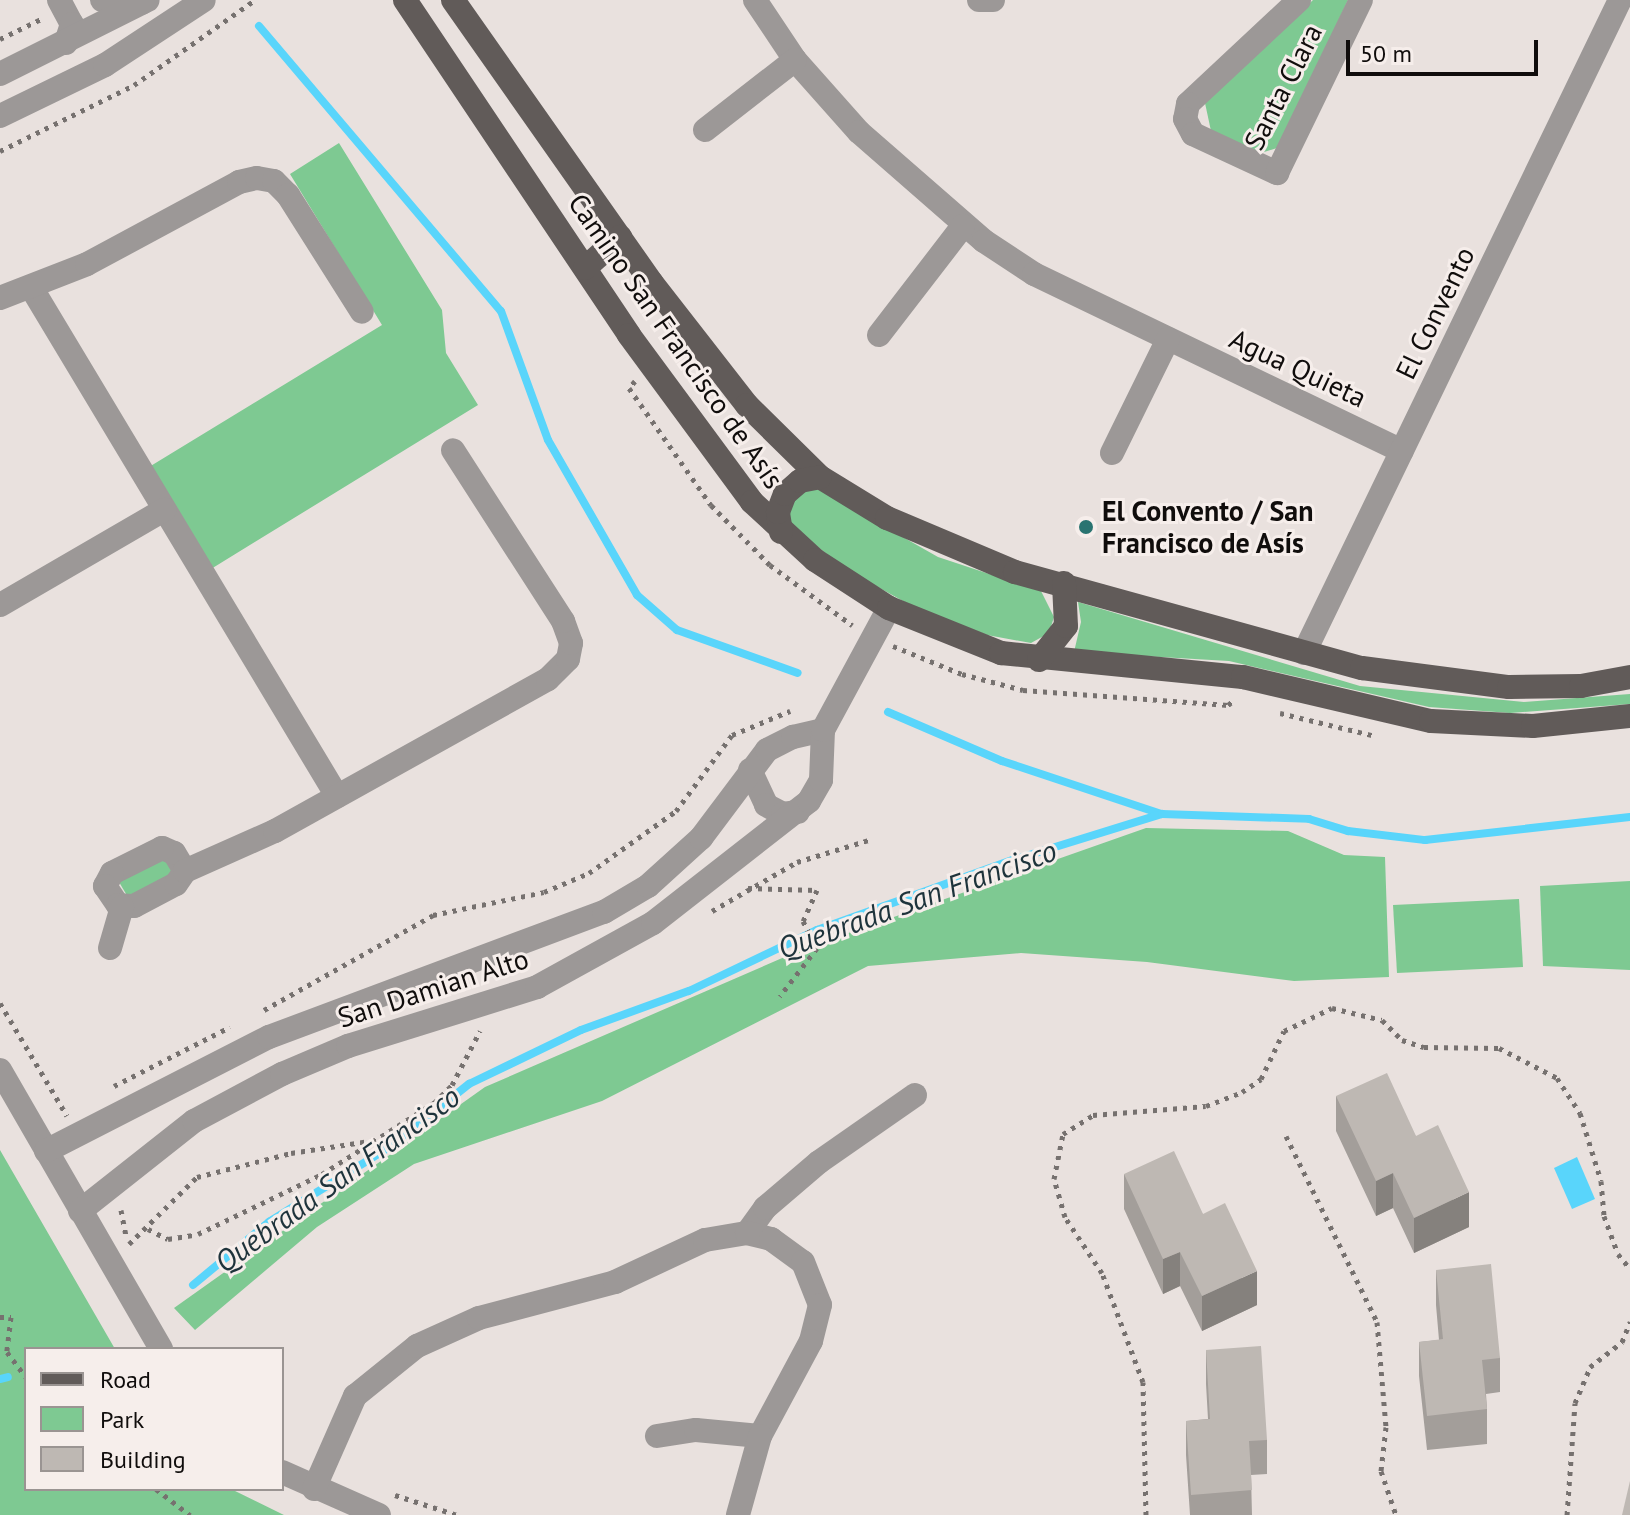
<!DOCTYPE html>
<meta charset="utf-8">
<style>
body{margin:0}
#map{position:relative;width:1630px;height:1515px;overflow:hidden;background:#e9e1de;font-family:"PT Sans",sans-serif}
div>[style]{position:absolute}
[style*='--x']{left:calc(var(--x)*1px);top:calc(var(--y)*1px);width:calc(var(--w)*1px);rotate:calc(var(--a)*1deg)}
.green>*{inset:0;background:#7ec992}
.water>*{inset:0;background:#59d5fb}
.stream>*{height:8px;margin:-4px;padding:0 4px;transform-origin:4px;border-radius:4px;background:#59d5fb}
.path>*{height:5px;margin-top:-2.5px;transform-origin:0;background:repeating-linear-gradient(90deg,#76716f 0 4px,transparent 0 10px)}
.minor>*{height:24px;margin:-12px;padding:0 12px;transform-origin:12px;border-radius:12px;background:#9c9897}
.major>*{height:24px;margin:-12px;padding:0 12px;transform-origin:12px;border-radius:12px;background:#615b59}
.wall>*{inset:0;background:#a39e9a}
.shaded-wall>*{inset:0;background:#85817d}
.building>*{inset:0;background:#beb8b3}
.dots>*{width:22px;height:22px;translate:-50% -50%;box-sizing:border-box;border:4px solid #f6eeeb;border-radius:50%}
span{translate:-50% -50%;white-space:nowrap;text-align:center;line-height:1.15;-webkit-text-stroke:6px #f6eeeb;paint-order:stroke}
.street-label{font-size:28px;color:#100d0c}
.poi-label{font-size:28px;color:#100d0c;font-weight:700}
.left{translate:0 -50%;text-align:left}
.water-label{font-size:30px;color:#1e333b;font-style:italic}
.legend{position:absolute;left:24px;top:1347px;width:260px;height:144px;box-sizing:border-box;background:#f6eeeb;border:2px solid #9a9492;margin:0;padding:10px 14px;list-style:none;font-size:24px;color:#100d0c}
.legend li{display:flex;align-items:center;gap:16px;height:40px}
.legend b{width:40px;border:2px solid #9a9492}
.scale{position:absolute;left:1346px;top:40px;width:192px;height:36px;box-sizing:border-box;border:4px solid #100d0c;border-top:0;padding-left:10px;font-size:24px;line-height:28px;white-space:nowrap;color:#100d0c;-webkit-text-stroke:6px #f6eeeb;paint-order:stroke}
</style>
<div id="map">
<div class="green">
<i style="clip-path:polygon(1313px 0,1348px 0,1280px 147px,1261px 153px,1211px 131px,1205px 103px)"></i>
<i style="clip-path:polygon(339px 143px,442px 310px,446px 353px,478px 405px,211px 569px,149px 467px,382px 325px,290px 174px)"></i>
<i style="clip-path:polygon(800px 490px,820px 490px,938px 557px,1041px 591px,1054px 617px,1049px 633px,1031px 643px,987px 635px,912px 606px,849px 571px,793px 528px,785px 513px)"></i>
<i style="clip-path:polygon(1078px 602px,1360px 686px,1524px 702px,1630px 694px,1630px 704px,1510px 713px,1429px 707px,1229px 661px,1074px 652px,1081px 622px)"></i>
<i style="clip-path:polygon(1146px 828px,1288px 831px,1344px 855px,1385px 857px,1389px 977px,1294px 981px,1147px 962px,1021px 953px,868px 966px,602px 1101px,414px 1164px,317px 1227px,195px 1330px,174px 1308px,485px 1087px,803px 949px)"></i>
<i style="clip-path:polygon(163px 856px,173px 873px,129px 899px,119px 882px)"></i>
<i style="clip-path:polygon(1630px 881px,1630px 970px,1543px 966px,1540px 886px)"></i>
<i style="clip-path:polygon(1519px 899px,1523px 967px,1397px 973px,1393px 905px)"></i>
<i style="clip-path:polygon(0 1150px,115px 1349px,26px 1349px,26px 1489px,231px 1489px,284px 1515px,0 1515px)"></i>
</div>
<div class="water">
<i style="clip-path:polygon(1577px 1157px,1595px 1199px,1572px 1209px,1554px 1168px)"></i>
</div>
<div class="stream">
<i style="--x:259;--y:26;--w:374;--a:49.7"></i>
<i style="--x:501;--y:311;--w:137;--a:70"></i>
<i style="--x:548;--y:440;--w:179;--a:60.1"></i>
<i style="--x:637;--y:595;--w:53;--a:41.2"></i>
<i style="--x:677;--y:630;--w:128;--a:19.6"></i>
<i style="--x:888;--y:712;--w:124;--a:23.3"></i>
<i style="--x:1002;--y:761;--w:168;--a:18.4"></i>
<i style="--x:193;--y:1285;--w:99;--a:-39.7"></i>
<i style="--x:269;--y:1222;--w:144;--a:-31.9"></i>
<i style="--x:391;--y:1146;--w:100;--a:-38.5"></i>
<i style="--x:469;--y:1084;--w:124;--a:-25.7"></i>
<i style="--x:581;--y:1030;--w:115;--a:-19.9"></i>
<i style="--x:689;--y:991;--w:142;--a:-25.5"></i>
<i style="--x:817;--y:930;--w:208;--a:-19.7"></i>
<i style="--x:1013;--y:860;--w:156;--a:-17.2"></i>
<i style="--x:1162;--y:814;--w:147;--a:1.9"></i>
<i style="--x:1309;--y:819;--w:41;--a:17.1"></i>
<i style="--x:1348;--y:831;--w:78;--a:6.7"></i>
<i style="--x:1425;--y:840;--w:206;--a:-6.4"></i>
<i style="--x:0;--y:1379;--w:8;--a:-14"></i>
</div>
<div class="path">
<i style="--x:0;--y:39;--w:48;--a:-26"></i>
<i style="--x:0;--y:151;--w:149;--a:-26.2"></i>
<i style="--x:134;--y:85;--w:148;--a:-35.1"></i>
<i style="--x:635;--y:381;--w:9;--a:131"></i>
<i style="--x:629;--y:388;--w:143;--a:55"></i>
<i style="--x:711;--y:505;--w:84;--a:45.5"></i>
<i style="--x:770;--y:565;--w:102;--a:36.2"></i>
<i style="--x:893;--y:646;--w:74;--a:22.1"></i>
<i style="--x:962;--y:674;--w:63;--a:14.7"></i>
<i style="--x:1023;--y:690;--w:206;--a:4.2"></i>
<i style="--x:1228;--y:705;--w:6;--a:-39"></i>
<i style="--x:1280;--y:713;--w:99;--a:13.5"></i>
<i style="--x:748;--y:888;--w:69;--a:1.7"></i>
<i style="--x:817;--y:890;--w:34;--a:114"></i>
<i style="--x:803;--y:921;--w:30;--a:63"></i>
<i style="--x:817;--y:948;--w:61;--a:127.6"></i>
<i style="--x:712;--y:911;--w:98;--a:-30"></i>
<i style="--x:797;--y:862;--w:78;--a:-17"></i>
<i style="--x:0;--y:1003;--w:131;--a:59.3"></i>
<i style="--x:264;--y:1010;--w:194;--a:-29.3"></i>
<i style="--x:433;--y:915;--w:113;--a:-11.7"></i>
<i style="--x:544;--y:892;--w:49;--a:-22.9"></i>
<i style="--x:589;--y:873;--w:107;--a:-35.5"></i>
<i style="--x:676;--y:811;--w:94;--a:-53.6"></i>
<i style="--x:732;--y:735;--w:63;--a:-22.5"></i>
<i style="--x:114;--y:1086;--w:130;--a:-27"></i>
<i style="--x:1286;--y:1136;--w:207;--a:63.9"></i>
<i style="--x:1377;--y:1322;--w:105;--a:85.1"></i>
<i style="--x:1386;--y:1427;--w:44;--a:96.5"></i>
<i style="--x:1381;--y:1471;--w:46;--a:71.2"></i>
<i style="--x:121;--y:1210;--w:25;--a:79"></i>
<i style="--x:148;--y:1229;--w:22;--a:27"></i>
<i style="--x:168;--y:1239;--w:30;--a:-9"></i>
<i style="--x:198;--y:1234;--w:138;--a:-25.8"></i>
<i style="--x:322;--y:1174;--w:133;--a:-32.4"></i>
<i style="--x:434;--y:1103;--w:25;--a:-45"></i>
<i style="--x:452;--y:1085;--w:61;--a:-62.6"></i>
<i style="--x:129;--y:1244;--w:95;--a:-44.6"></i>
<i style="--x:197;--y:1177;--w:97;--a:-14.3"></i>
<i style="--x:291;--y:1153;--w:86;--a:-8.7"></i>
<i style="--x:0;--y:1317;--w:11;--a:0"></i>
<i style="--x:11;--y:1317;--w:35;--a:97"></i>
<i style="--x:7;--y:1352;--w:31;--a:53"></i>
<i style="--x:156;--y:1489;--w:43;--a:37.4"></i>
<i style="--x:395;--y:1495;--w:65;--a:17.9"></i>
<i style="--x:1146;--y:1515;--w:133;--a:-91.3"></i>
<i style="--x:1143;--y:1382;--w:116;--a:-110.6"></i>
<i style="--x:1102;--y:1273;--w:67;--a:-123.5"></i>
<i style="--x:1065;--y:1217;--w:40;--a:-106"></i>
<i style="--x:1054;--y:1179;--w:46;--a:-78.7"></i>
<i style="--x:1063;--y:1134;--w:36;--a:-32"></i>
<i style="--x:1093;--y:1115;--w:113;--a:-4.6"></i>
<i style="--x:1206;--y:1106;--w:39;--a:-21"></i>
<i style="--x:1242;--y:1092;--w:23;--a:-34"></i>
<i style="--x:1261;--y:1079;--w:53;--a:-64.4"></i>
<i style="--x:1284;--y:1031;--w:53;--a:-25.6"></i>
<i style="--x:1332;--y:1008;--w:51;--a:13.5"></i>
<i style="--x:1382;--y:1020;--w:28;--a:45"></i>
<i style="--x:1402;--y:1040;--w:23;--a:18"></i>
<i style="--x:1424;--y:1047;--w:75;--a:0.8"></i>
<i style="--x:1499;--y:1048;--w:65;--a:27.3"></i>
<i style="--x:1557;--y:1078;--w:42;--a:56.7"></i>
<i style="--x:1580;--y:1113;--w:71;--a:72.8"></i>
<i style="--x:1601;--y:1181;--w:35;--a:85"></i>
<i style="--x:1604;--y:1216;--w:40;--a:69.8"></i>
<i style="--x:1618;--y:1254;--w:19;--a:51"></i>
<i style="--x:1567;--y:1515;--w:112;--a:-85.9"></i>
<i style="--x:1575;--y:1403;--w:39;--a:-67"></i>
<i style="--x:1590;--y:1367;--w:41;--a:-38"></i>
<i style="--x:1622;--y:1342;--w:22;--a:-68"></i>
</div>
<div class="minor">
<i style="--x:59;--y:0;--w:27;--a:62"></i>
<i style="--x:72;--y:24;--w:20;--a:108"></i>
<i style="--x:102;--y:0;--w:40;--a:4.3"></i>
<i style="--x:755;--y:0;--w:72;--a:56.3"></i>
<i style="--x:795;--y:60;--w:96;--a:48.4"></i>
<i style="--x:859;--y:132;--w:166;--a:41.1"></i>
<i style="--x:984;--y:241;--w:60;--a:33.4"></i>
<i style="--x:1034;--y:274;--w:408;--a:25.7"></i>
<i style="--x:979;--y:0;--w:14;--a:0"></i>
<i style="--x:1299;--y:0;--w:152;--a:136.9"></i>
<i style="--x:1188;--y:104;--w:15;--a:101"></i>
<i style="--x:1185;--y:119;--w:17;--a:62"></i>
<i style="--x:1193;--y:134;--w:93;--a:24.9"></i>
<i style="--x:1277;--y:173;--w:192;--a:-64.1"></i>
<i style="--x:0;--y:74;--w:165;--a:-26.6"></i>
<i style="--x:0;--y:116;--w:117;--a:-25.9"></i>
<i style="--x:105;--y:65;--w:118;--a:-33.3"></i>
<i style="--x:705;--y:130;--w:114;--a:-37.9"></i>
<i style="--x:31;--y:287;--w:594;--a:58.99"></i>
<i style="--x:0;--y:298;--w:93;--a:-21.3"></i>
<i style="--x:87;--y:264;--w:173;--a:-28.3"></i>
<i style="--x:239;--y:182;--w:18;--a:-13"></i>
<i style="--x:257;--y:178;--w:17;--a:10"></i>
<i style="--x:274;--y:181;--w:20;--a:45"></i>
<i style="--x:288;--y:195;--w:138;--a:57.7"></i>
<i style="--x:879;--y:335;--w:138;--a:-52.4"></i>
<i style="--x:1112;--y:453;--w:127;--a:-63.8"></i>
<i style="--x:0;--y:605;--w:190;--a:-30.1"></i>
<i style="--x:1304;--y:653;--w:725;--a:-64.18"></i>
<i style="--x:750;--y:770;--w:38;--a:65"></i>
<i style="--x:766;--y:805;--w:19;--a:28"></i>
<i style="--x:783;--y:814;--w:15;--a:-8"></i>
<i style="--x:185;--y:871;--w:21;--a:-121"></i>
<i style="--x:174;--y:853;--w:13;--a:-157"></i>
<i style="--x:162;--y:848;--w:56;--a:153.4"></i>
<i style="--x:112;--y:873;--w:15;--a:118"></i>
<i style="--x:105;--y:886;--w:23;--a:56"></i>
<i style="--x:118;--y:905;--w:16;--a:4"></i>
<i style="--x:134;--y:906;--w:47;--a:-27.6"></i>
<i style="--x:176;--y:884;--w:16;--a:-55"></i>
<i style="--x:185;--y:871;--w:98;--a:-24"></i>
<i style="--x:275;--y:831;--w:312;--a:-29.1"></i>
<i style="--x:548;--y:679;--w:28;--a:-45"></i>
<i style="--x:568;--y:659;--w:16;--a:-79"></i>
<i style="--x:571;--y:643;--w:23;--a:-110"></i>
<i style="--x:563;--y:621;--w:203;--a:-122.8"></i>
<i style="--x:110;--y:948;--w:43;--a:-73.7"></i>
<i style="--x:0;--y:1070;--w:322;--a:60"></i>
<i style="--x:46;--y:1151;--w:250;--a:-27.1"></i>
<i style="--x:269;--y:1037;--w:358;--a:-20.5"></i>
<i style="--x:604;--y:912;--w:51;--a:-30.6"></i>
<i style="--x:648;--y:886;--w:72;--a:-42.2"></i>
<i style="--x:701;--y:838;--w:110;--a:-53.1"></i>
<i style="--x:767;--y:750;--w:29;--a:-27"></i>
<i style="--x:793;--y:737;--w:31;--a:-13"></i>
<i style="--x:80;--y:1211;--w:145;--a:-38.3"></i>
<i style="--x:194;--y:1121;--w:100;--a:-28.1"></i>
<i style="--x:282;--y:1074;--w:72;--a:-23"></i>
<i style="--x:348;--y:1046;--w:198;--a:-17.3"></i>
<i style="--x:537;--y:987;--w:132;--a:-28.9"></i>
<i style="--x:653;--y:923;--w:198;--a:-38"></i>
<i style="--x:809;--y:801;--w:24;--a:-60"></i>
<i style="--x:821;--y:780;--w:50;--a:-87.7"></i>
<i style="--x:823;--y:730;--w:139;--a:-61.6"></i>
<i style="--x:747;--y:1233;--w:31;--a:-54"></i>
<i style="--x:765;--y:1208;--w:71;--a:-40.4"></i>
<i style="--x:819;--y:1162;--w:117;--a:-34.9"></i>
<i style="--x:657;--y:1436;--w:39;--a:-9"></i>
<i style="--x:696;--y:1430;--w:64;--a:5.4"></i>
<i style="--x:282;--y:1472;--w:106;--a:23.9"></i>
<i style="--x:314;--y:1489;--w:102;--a:-66.2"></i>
<i style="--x:355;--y:1396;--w:80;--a:-38.9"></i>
<i style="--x:417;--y:1346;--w:68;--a:-24.3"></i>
<i style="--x:479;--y:1318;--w:141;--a:-14.8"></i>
<i style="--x:615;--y:1282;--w:99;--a:-25"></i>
<i style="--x:705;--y:1240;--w:43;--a:-9.5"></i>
<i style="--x:747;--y:1233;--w:25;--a:14"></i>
<i style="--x:771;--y:1239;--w:39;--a:36"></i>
<i style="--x:803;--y:1262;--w:46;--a:68.4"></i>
<i style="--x:820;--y:1305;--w:37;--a:104"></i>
<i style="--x:811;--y:1341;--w:108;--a:118.2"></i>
<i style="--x:760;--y:1436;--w:82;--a:105.6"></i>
</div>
<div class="major">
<i style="--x:405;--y:0;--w:403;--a:56.2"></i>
<i style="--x:629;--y:335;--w:207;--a:53.6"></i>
<i style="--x:752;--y:502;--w:86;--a:42.6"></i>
<i style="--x:815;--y:560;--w:88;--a:33"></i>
<i style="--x:889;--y:608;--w:121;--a:21.9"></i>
<i style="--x:1001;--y:653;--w:243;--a:5.7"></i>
<i style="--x:1243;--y:677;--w:193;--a:13.2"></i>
<i style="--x:1431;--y:721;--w:102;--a:2.8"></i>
<i style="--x:1533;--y:726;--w:98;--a:-5.9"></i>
<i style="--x:453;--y:0;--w:346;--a:54.9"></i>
<i style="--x:652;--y:283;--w:155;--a:52.1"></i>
<i style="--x:747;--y:405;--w:103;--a:44.6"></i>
<i style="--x:820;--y:477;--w:79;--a:31.5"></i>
<i style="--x:887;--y:518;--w:139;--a:22.9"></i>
<i style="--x:1015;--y:572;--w:360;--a:15.5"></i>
<i style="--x:1362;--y:668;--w:148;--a:7.4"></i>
<i style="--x:1509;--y:687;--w:72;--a:-0.8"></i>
<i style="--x:1581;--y:686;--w:50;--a:-10.4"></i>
<i style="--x:585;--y:268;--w:47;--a:-41.5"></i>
<i style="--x:781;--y:532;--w:20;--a:-99"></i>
<i style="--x:778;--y:512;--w:19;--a:-69"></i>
<i style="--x:785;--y:494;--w:20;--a:-41"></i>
<i style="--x:800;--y:481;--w:20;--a:-11"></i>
<i style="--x:1039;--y:660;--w:43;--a:-51.5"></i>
<i style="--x:1066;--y:626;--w:43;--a:-92.7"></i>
</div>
<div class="wall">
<i style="clip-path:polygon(1336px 1096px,1416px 1136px,1469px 1227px,1414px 1253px,1393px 1208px,1376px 1216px,1336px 1131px)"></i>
<i style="clip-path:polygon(1124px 1174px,1203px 1214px,1257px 1305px,1202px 1331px,1180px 1286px,1163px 1294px,1124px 1209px)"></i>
<i style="clip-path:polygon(1436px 1270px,1500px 1358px,1500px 1392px,1486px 1394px,1487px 1409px,1487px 1444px,1427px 1450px,1419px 1376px,1419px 1342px,1439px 1340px,1436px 1305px)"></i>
<i style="clip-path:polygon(1206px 1350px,1267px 1440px,1267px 1474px,1251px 1475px,1252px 1515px,1190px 1515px,1186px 1455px,1186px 1421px,1208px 1419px,1206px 1384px)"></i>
</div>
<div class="shaded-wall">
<i style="clip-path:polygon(1393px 1173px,1393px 1208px,1376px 1216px,1376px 1181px)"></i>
<i style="clip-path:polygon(1469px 1192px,1469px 1227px,1414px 1253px,1414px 1218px)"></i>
<i style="clip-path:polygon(1180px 1252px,1180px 1286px,1163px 1294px,1163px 1259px)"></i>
<i style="clip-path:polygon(1257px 1271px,1257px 1305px,1202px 1331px,1202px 1296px)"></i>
</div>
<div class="building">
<i style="clip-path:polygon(1387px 1073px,1416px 1136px,1438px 1125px,1469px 1192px,1414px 1218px,1393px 1173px,1376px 1181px,1336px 1096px)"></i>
<i style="clip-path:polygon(1174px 1151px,1203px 1214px,1225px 1203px,1257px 1271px,1202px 1296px,1180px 1252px,1163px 1259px,1124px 1174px)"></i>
<i style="clip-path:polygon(1491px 1264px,1500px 1358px,1482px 1360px,1487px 1409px,1427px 1416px,1419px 1342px,1443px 1339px,1436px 1270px)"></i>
<i style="clip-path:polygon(1261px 1346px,1267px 1440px,1249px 1441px,1252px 1490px,1191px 1495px,1186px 1421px,1210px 1419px,1206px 1350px)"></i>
<i style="clip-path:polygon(1630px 1481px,1630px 1515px,1622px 1515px)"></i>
</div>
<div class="dots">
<i style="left:1086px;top:527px;background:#2a7471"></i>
</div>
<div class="street-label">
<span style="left:1283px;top:87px;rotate:-63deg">Santa Clara</span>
<span style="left:1435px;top:313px;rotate:-64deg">El Convento</span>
<span style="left:676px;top:341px;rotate:55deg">Camino San Francisco de Asís</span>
<span style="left:1298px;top:368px;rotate:25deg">Agua Quieta</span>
<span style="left:433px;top:988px;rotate:-18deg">San Damian Alto</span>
</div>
<div class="poi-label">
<span class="left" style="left:1102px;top:527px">El Convento / San<br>Francisco de Asís</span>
</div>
<div class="water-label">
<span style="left:917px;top:899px;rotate:-20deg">Quebrada San Francisco</span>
<span style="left:337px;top:1179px;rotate:-36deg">Quebrada San Francisco</span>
</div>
<ul class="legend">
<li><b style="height:10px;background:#615b59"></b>Road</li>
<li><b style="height:22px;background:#7ec992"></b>Park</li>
<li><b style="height:22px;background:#beb8b3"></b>Building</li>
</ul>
<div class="scale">50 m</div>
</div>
